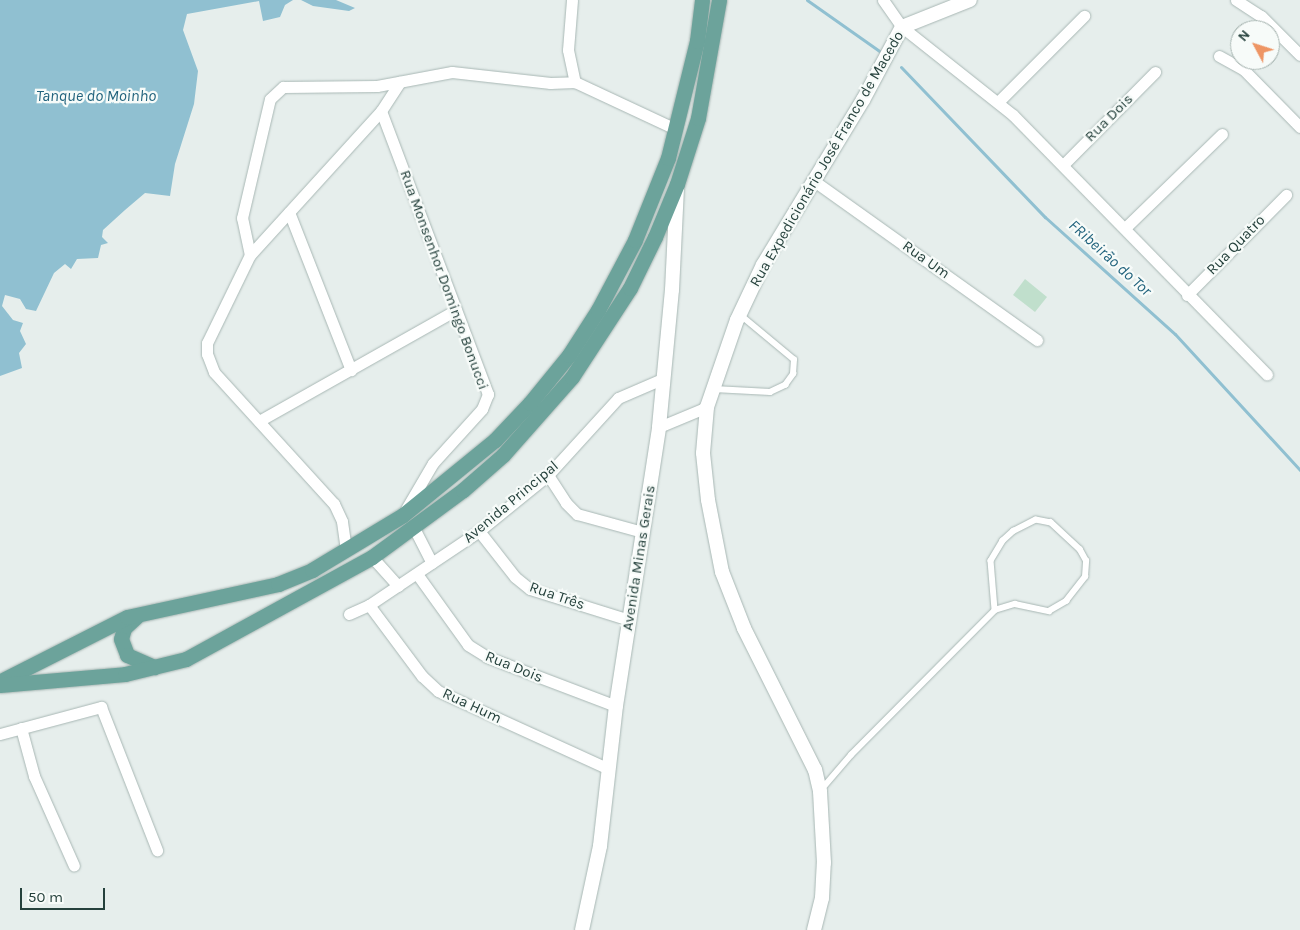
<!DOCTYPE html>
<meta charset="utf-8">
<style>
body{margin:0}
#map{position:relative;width:1300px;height:930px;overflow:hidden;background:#e6eeec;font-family:Karla,sans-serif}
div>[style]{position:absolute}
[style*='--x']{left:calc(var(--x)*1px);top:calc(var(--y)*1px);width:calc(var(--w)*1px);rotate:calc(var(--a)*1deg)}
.green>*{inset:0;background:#c0dfcc}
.water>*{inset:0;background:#90c0d1}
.stream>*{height:3px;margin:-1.5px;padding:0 1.5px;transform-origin:1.5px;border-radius:1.5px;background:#90c0d1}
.roads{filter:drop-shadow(0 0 1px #a8b7b4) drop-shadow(0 0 1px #a8b7b4)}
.service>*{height:5.5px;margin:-2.75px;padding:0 2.75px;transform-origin:2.75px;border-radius:2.75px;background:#fff}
.minor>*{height:11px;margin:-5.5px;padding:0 5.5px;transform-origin:5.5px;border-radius:5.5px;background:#fff}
.tertiary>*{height:14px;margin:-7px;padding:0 7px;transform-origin:7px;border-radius:7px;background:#fff}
.primary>*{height:15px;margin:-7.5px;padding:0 7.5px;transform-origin:7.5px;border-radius:7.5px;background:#6ca39b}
span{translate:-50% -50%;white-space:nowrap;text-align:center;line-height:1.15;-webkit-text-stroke:4.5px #f7fbf9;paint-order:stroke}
.street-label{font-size:15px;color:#25413c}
.water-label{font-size:16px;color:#20627c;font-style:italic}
.north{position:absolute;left:1230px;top:20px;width:50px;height:50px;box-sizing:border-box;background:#f7fbf9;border:1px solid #a3b1ad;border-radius:50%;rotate:310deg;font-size:14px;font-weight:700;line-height:20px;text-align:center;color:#25413c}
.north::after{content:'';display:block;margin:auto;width:18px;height:22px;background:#ee9564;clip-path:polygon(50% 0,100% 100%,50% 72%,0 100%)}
.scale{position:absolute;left:20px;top:888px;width:85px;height:22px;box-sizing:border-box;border:2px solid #25413c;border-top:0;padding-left:6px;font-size:15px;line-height:18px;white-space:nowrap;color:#25413c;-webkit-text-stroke:4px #f7fbf9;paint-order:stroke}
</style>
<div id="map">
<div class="green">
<i style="clip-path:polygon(1025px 279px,1047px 297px,1035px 312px,1013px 295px)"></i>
</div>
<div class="water">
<i style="clip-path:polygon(0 0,293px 0,285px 5px,280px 17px,263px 21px,259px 1px,187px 14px,183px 30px,198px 71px,194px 104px,175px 164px,170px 196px,145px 193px,125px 210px,103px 230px,102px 237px,108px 243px,101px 245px,98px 258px,77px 259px,71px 269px,65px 264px,54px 273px,36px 311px,26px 309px,20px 299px,5px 295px,2px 306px,13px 320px,23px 323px,20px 331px,26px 344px,19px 353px,22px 368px,0 376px)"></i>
<i style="clip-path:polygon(301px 0,336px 0,355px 8px,349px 11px,313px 6px)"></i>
</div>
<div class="stream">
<i style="--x:807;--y:0;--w:92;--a:35.2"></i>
<i style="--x:901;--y:67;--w:208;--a:46.2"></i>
<i style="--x:1045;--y:217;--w:175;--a:42"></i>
<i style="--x:1175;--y:334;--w:185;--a:47.4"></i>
</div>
<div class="roads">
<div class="service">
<i style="--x:714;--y:389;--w:56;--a:3.1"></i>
<i style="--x:770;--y:392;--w:17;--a:-25"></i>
<i style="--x:785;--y:385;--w:14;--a:-54"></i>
<i style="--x:793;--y:374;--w:14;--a:-86"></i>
<i style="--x:794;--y:360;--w:70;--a:-140.2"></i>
<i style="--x:821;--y:790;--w:46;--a:-49.4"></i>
<i style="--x:851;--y:755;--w:204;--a:-45.2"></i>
<i style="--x:995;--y:610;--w:21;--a:-17"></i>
<i style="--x:1015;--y:604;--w:35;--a:12"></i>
<i style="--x:1049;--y:611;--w:20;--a:-30"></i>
<i style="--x:1066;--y:601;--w:31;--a:-52"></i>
<i style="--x:1085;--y:577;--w:16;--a:-86"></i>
<i style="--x:1086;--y:561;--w:13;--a:-119"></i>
<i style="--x:1080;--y:550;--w:40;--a:-137"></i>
<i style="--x:1051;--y:523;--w:15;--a:-169"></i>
<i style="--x:1036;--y:520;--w:25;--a:153"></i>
<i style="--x:1014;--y:531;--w:15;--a:138"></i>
<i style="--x:1003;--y:541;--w:23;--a:121"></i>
<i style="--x:991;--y:561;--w:49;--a:85.3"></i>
</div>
<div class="minor">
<i style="--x:572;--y:0;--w:50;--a:94.6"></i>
<i style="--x:568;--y:50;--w:33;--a:78"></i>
<i style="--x:883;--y:0;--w:33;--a:55"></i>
<i style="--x:902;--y:27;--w:142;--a:38.4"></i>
<i style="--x:1013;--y:115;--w:363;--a:45.6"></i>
<i style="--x:1236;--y:0;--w:30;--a:33"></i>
<i style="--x:1261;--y:16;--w:55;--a:45"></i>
<i style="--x:1219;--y:56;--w:29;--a:29"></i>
<i style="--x:1244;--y:70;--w:80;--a:45.5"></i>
<i style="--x:998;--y:102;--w:122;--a:-45"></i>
<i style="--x:381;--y:111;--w:303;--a:69.3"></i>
<i style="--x:488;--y:394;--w:16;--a:112"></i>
<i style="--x:482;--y:409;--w:73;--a:132.2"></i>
<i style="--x:433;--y:463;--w:53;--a:120.4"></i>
<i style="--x:1063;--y:165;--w:131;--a:-45.3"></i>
<i style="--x:814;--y:181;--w:274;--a:35.5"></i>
<i style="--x:289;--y:212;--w:170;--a:68.6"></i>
<i style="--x:1125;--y:228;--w:135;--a:-44.1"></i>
<i style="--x:250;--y:255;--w:38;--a:-102"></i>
<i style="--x:242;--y:218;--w:122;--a:-76.8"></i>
<i style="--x:270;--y:99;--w:18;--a:-43"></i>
<i style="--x:283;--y:87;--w:94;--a:-0.6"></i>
<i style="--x:377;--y:86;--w:76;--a:-10.6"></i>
<i style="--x:452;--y:72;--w:99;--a:6.4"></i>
<i style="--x:550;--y:83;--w:25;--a:-2"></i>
<i style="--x:575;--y:82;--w:111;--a:25"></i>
<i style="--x:1187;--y:295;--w:141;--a:-45.3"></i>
<i style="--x:259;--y:421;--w:226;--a:-29.4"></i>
<i style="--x:659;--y:427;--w:52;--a:-22.6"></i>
<i style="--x:548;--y:475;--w:33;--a:57"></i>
<i style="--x:566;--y:503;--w:16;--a:45"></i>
<i style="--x:577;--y:514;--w:68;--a:15.3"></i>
<i style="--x:414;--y:528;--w:39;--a:63"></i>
<i style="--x:479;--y:531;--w:58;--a:52"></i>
<i style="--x:515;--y:577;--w:19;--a:39"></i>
<i style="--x:530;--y:589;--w:104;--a:17.4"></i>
<i style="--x:346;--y:550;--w:29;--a:-98"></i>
<i style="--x:342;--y:521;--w:19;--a:-115"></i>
<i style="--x:334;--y:504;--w:178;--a:-132.3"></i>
<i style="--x:214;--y:372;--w:19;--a:-111"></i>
<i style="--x:207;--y:354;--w:11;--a:-90"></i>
<i style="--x:207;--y:343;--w:98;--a:-64"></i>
<i style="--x:250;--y:255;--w:195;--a:-47.7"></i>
<i style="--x:381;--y:111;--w:35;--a:-57"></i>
<i style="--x:372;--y:557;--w:39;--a:48"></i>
<i style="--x:417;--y:574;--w:87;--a:54.3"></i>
<i style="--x:468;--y:645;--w:22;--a:32"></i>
<i style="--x:487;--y:657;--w:138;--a:20.8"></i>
<i style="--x:369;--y:605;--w:89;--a:53.3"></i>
<i style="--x:422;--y:676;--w:22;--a:43"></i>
<i style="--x:438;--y:691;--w:186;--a:24.5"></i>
<i style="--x:349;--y:614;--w:22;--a:-24"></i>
<i style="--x:369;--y:605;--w:133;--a:-33.9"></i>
<i style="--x:479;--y:531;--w:89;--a:-39.1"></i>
<i style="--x:548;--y:475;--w:104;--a:-47.7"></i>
<i style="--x:618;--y:398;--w:48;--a:-23.4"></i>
<i style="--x:21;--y:728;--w:50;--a:74.8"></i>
<i style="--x:34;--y:776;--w:98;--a:66"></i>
<i style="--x:0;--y:734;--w:105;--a:-15"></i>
<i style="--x:101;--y:707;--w:154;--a:68.6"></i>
</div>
<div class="tertiary">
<i style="--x:582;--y:930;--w:86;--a:-77.9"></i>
<i style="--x:600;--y:846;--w:141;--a:-83.5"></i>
<i style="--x:616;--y:706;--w:282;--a:-81.2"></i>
<i style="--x:659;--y:427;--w:138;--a:-84.6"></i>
<i style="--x:672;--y:290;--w:102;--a:-87.2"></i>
<i style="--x:814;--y:930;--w:33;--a:-76"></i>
<i style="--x:822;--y:898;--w:35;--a:-87"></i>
<i style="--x:824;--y:863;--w:72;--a:-93.2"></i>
<i style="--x:820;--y:791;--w:22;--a:-103"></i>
<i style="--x:815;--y:770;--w:159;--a:-116.6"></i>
<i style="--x:744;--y:628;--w:60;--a:-111.4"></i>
<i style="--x:722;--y:572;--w:73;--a:-101"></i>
<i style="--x:708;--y:500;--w:47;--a:-96.1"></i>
<i style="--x:703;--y:453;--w:46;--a:-85"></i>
<i style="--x:707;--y:407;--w:92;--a:-71"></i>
<i style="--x:737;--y:320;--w:61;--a:-64.7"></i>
<i style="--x:763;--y:265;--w:193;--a:-58.8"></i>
<i style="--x:863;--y:100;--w:83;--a:-61.9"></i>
<i style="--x:902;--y:27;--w:73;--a:-21.7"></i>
</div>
<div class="primary">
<i style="--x:137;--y:616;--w:18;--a:137"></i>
<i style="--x:124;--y:628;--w:11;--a:105"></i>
<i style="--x:121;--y:639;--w:17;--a:69"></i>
<i style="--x:127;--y:655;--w:30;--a:24"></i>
<i style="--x:1;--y:681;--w:141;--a:-26.9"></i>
<i style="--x:127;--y:617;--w:155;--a:-12.3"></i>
<i style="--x:278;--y:584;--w:37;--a:-22"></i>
<i style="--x:312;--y:570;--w:106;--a:-31.1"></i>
<i style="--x:403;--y:515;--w:119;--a:-39.2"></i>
<i style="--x:495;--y:440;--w:51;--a:-46.6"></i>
<i style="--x:530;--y:403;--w:62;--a:-50.9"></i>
<i style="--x:569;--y:355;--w:54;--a:-57.2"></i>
<i style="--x:598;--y:310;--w:79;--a:-62.1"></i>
<i style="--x:635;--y:240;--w:88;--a:-68.1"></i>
<i style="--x:668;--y:158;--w:121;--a:-76.1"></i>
<i style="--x:697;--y:41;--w:41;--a:-83"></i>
<i style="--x:0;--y:685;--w:125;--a:-5"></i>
<i style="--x:125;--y:674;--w:63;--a:-13.8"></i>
<i style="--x:186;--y:659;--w:212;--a:-28.7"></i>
<i style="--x:372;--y:557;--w:113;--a:-36.4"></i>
<i style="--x:463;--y:490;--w:53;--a:-41.2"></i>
<i style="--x:503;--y:455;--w:104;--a:-48.5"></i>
<i style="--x:572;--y:377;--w:106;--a:-56.9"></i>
<i style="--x:630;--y:288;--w:57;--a:-63.9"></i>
<i style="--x:655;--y:237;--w:57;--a:-67.5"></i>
<i style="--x:677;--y:184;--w:69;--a:-72.3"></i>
<i style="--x:698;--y:118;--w:120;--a:-79.9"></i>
</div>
</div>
<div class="street-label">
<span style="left:1109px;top:118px;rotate:-45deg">Rua Dois</span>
<span style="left:827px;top:159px;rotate:-60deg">Rua Expedicionário José Franco de Macedo</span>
<span style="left:1236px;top:245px;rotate:-46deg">Rua Quatro</span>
<span style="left:926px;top:260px;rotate:35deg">Rua Um</span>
<span style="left:444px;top:280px;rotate:70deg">Rua Monsenhor Domingo Bonucci</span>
<span style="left:511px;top:502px;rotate:-40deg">Avenida Principal</span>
<span style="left:639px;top:558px;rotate:-81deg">Avenida Minas Gerais</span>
<span style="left:557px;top:596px;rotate:19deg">Rua Três</span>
<span style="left:514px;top:667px;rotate:22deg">Rua Dois</span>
<span style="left:472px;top:706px;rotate:25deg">Rua Hum</span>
</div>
<div class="water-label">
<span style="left:96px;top:96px">Tanque do Moinho</span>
<span style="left:1110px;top:258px;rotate:42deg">FRibeirão do Tor</span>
</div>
<div class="north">N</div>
<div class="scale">50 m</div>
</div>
